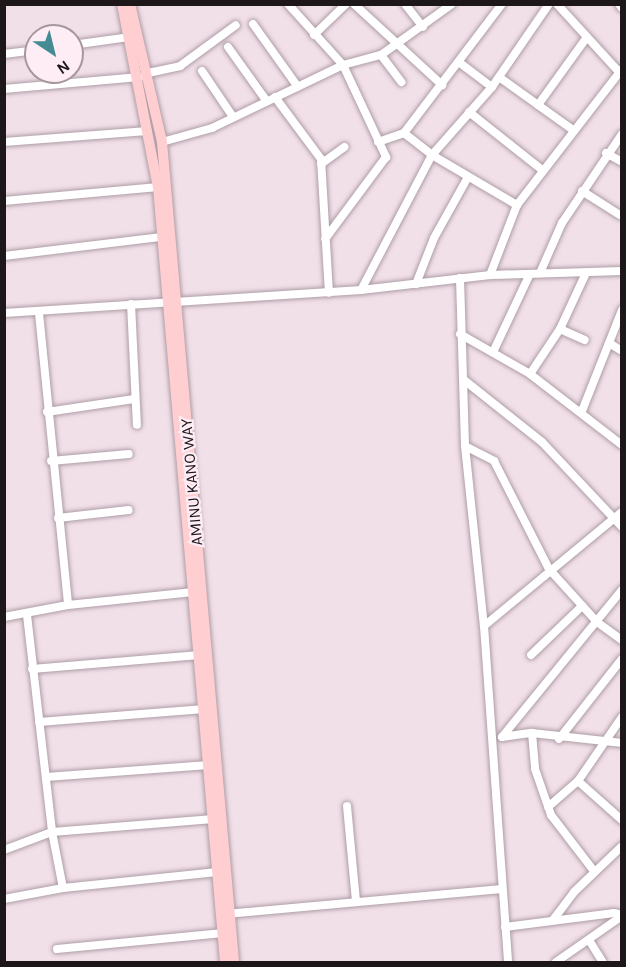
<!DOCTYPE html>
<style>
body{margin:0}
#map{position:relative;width:626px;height:967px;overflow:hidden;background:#f2e0e9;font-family:Karla,sans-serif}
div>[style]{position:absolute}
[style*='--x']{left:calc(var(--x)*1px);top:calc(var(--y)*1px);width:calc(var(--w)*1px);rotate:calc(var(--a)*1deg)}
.roads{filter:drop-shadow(0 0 2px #ae9da6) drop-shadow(0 0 2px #ae9da6)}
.minor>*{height:8px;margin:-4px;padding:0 4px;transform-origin:4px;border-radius:4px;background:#fff}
.major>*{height:10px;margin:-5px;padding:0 5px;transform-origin:5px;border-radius:5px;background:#ffced1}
span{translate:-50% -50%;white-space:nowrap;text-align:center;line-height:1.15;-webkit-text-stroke:4.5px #ffedf6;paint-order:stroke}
.street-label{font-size:16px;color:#1d171a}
.frame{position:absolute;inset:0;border:6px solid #1d171a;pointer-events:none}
.north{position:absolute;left:24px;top:24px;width:60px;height:60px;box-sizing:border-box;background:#ffedf6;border:2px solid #a5979e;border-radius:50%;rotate:145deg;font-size:16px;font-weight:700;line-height:24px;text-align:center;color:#1d171a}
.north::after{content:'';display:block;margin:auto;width:21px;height:27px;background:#448c91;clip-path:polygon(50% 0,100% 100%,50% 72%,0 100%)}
</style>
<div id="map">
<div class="roads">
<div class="minor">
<i style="--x:288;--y:4;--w:82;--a:48"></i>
<i style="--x:343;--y:65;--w:102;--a:64.9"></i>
<i style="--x:386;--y:157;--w:102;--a:126.6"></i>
<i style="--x:354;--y:4;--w:120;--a:42.6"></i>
<i style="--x:405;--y:4;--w:29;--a:52"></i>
<i style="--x:557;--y:4;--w:92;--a:47.6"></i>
<i style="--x:619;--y:4;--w:5;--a:53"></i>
<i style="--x:253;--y:24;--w:77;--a:54.5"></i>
<i style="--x:314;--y:35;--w:45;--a:-44.1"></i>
<i style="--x:72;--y:45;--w:59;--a:-7.9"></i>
<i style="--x:228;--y:47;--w:65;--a:54.4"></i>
<i style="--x:4;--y:54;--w:32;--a:-7"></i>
<i style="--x:381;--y:55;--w:34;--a:53"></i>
<i style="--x:460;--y:63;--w:40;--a:37"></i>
<i style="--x:202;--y:71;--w:55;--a:56"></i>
<i style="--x:148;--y:73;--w:33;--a:-12"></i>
<i style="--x:180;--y:66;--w:69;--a:-36.2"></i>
<i style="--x:499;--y:77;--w:91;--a:35.6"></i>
<i style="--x:4;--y:89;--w:136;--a:-5.1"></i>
<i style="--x:275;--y:97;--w:77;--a:53.4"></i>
<i style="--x:321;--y:159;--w:134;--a:86.6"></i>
<i style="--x:538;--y:105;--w:84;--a:-54.2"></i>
<i style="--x:469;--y:112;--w:92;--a:38.4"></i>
<i style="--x:404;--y:133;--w:36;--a:38"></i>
<i style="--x:432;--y:155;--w:99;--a:30.5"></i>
<i style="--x:4;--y:142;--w:144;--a:-4.4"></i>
<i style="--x:162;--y:142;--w:52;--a:-15.6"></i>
<i style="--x:212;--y:128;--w:145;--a:-25.7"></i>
<i style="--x:343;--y:65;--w:39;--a:-15"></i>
<i style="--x:381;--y:55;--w:87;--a:-35.7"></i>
<i style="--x:378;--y:142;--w:28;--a:-19"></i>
<i style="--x:404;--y:133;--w:162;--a:-52.8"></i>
<i style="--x:606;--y:153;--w:18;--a:29"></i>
<i style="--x:321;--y:164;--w:29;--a:-36"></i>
<i style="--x:582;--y:191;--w:45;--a:32.3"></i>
<i style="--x:4;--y:201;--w:155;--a:-5.2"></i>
<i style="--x:4;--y:256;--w:157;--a:-6.9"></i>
<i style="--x:540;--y:273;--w:55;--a:-66.3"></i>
<i style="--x:562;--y:223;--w:107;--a:-56"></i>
<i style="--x:490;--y:275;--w:75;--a:-68.9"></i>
<i style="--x:517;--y:205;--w:172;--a:-52.3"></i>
<i style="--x:460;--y:278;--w:168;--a:88.3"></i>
<i style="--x:465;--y:446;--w:181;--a:84"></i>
<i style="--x:484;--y:626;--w:337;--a:85.9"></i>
<i style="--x:416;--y:284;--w:49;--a:-68.6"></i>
<i style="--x:434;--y:238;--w:70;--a:-60.9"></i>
<i style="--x:361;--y:290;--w:153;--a:-62.3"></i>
<i style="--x:432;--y:155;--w:91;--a:-48.6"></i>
<i style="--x:492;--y:87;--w:101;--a:-55.5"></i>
<i style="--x:131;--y:304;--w:121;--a:87.2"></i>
<i style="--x:4;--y:313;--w:358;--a:-3.7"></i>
<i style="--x:361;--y:290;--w:130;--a:-6.6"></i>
<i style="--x:490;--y:275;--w:132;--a:-1.7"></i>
<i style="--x:39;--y:313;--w:293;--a:84.3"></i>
<i style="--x:560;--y:329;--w:27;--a:24"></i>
<i style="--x:460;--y:334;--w:81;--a:29.7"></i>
<i style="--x:530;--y:374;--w:116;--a:37.7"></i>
<i style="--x:609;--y:343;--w:15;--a:32"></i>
<i style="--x:494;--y:350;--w:84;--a:-64.7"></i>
<i style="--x:530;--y:374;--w:54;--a:-56.3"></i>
<i style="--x:560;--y:329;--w:62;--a:-65.1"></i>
<i style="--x:464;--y:380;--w:100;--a:38.5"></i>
<i style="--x:542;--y:442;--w:117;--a:46.7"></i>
<i style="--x:582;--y:411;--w:109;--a:-68.4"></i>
<i style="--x:47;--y:412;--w:88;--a:-8.5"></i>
<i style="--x:465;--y:446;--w:33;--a:27"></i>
<i style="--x:494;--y:461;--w:121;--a:63"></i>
<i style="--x:549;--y:569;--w:72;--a:47.8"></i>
<i style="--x:597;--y:622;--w:31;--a:36"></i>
<i style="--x:51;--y:461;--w:78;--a:-5.1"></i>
<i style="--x:58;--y:518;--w:71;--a:-6.4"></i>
<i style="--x:27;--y:615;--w:218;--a:83.4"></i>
<i style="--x:52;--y:832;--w:57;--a:78.9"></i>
<i style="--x:4;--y:617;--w:65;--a:-10.6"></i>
<i style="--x:68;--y:605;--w:126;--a:-5.9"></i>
<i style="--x:484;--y:626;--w:179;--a:-39.6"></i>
<i style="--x:531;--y:655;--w:71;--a:-43.9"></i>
<i style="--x:32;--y:669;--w:168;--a:-4.8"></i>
<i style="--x:39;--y:722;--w:166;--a:-4.5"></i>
<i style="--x:532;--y:733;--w:36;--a:85"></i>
<i style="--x:535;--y:769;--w:49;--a:70.8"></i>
<i style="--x:551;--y:815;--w:71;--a:52.5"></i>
<i style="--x:502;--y:737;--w:190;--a:-50.8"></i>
<i style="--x:502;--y:737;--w:30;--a:-8"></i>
<i style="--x:532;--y:733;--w:91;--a:6.3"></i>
<i style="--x:559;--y:739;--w:102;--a:-51.8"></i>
<i style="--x:46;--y:777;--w:163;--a:-4.2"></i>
<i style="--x:578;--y:781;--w:59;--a:41.6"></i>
<i style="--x:347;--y:806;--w:96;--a:84.6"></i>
<i style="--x:548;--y:807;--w:40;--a:-41"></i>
<i style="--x:578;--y:781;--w:78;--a:-55.5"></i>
<i style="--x:4;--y:850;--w:51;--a:-20.6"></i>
<i style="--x:52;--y:832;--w:162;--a:-4.6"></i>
<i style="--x:4;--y:899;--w:60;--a:-10.6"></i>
<i style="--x:63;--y:888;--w:155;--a:-5.9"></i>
<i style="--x:226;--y:914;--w:277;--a:-5.2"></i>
<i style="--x:553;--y:920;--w:35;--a:-53"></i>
<i style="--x:574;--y:892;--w:66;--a:-43.8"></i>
<i style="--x:505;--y:927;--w:110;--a:-7.3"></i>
<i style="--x:614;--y:913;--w:8;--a:14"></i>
<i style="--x:589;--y:940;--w:26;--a:58"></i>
<i style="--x:57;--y:949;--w:167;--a:-5.5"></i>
<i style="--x:556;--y:962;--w:80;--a:-34.9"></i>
</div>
<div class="major">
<i style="--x:122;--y:4;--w:187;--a:78.9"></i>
<i style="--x:158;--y:187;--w:778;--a:85.06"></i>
<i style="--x:130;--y:4;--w:142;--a:76.9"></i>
<i style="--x:162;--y:142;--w:823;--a:84.98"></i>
</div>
</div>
<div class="street-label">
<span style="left:192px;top:482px;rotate:-95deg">AMINU KANO WAY</span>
</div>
<div class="frame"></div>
<div class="north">N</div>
</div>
